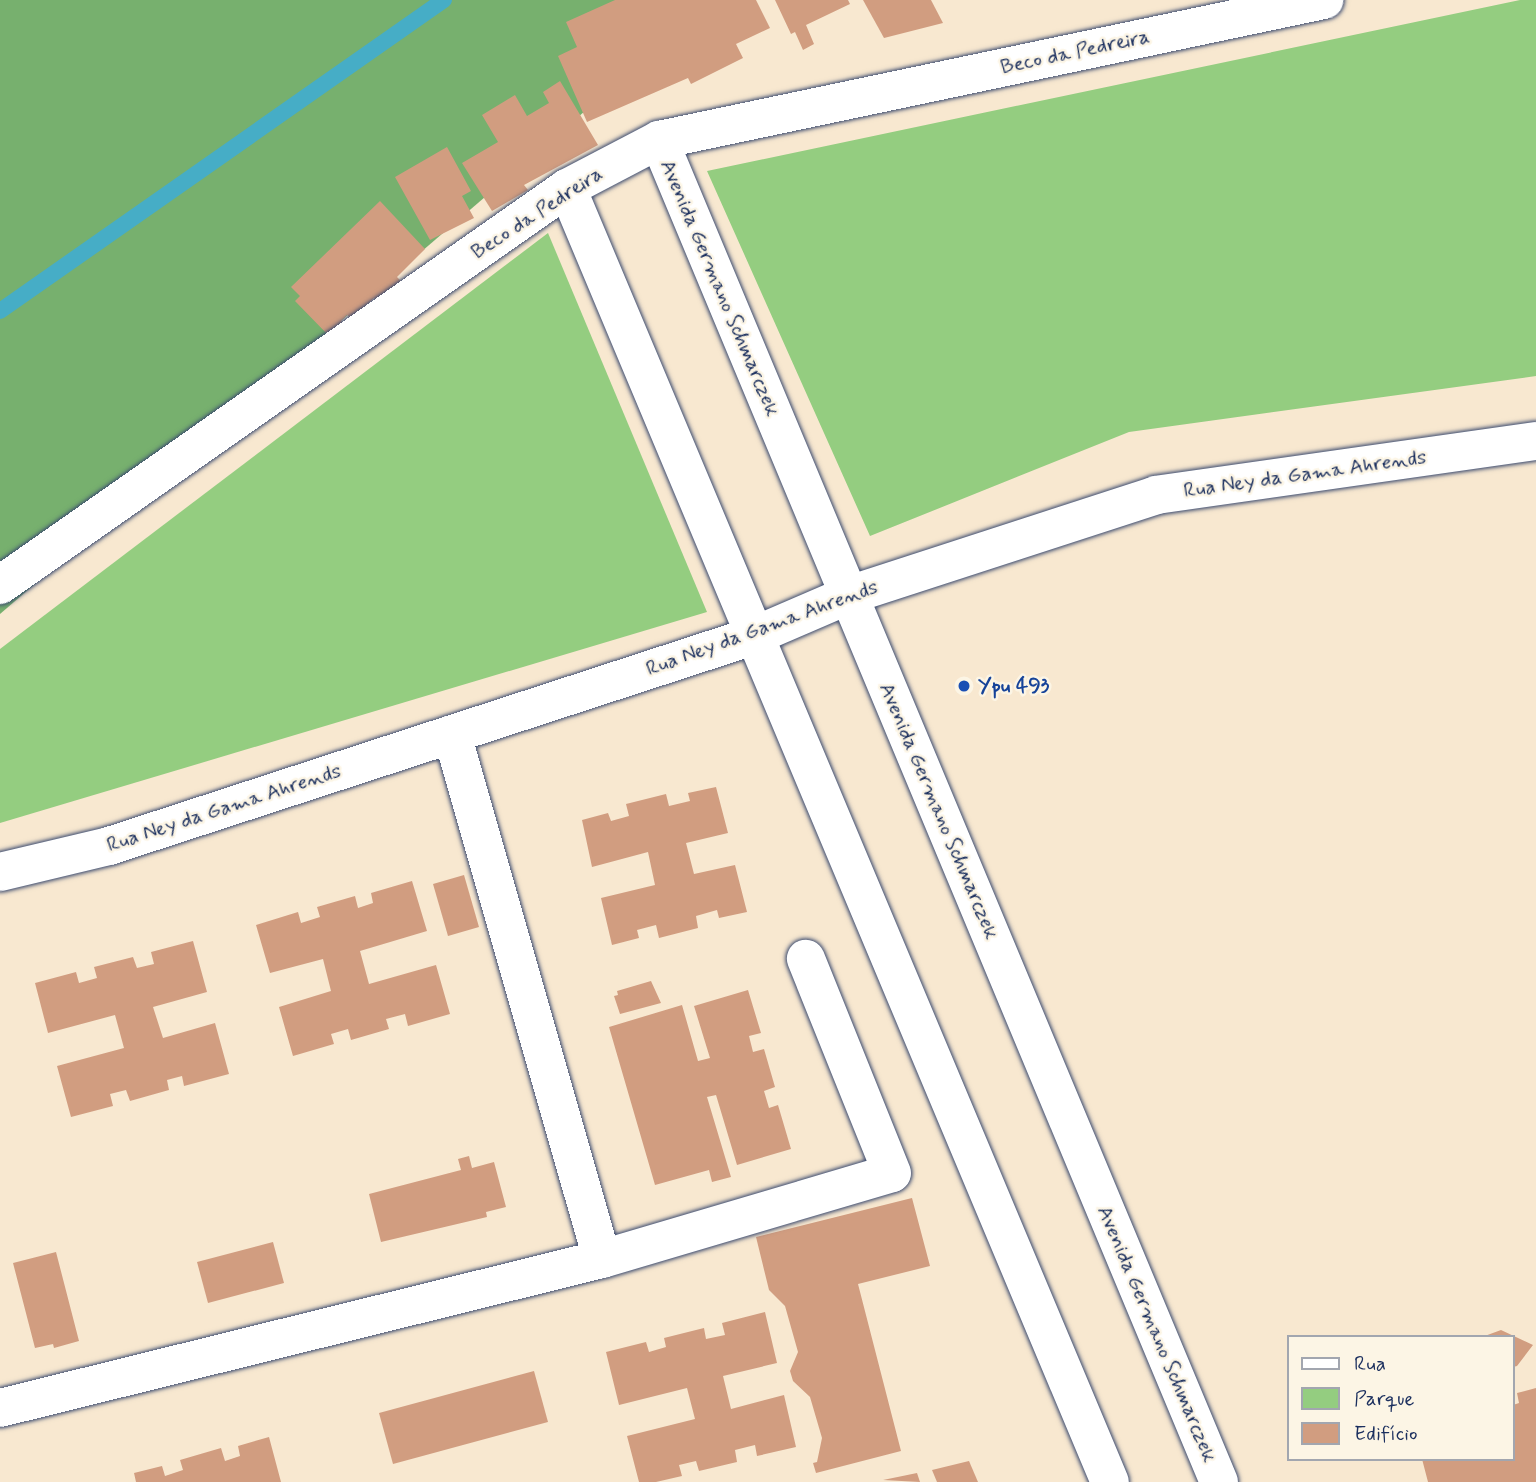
<!DOCTYPE html>
<meta charset="utf-8">
<style>
body{margin:0}
#map{position:relative;width:1536px;height:1482px;overflow:hidden;background:#f8e8d0;font-family:Mynerve,sans-serif}
div>[style]{position:absolute}
[style*='--x']{left:calc(var(--x)*1px);top:calc(var(--y)*1px);width:calc(var(--w)*1px);rotate:calc(var(--a)*1deg)}
.green>*{inset:0;background:#94cd80}
.forest>*{inset:0;background:#77b06e}
.stream>*{height:16px;margin:-8px;padding:0 8px;transform-origin:8px;border-radius:8px;background:#46adc6}
.building>*{inset:0;background:#d19d80}
.roads{filter:drop-shadow(0 0 2px #3c4b6f) drop-shadow(0 0 2px #3c4b6f)}
.minor>*{height:38px;margin:-19px;padding:0 19px;transform-origin:19px;border-radius:19px;background:#fff}
.dots>*{width:19px;height:19px;translate:-50% -50%;box-sizing:border-box;border:4px solid #fcf5e5;border-radius:50%}
span{translate:-50% -50%;white-space:nowrap;text-align:center;line-height:1.15;-webkit-text-stroke:5px #fcf5e5;paint-order:stroke}
.street-label{font-size:21px;color:#1b2f5e}
.transit-label{font-size:21px;color:#164399;font-weight:700}
.left{translate:0 -50%;text-align:left}
.legend{position:absolute;left:1287px;top:1335px;width:228px;height:126px;box-sizing:border-box;background:#fcf5e5;border:2px solid #a2a6af;margin:0;padding:9px 12px;list-style:none;font-size:21px;color:#1b2f5e}
.legend li{display:flex;align-items:center;gap:14px;height:35px}
.legend b{width:35px;border:2px solid #a2a6af}
</style>
<div id="map">
<div class="green">
<i style="clip-path:polygon(1520px 0,1536px 0,1536px 376px,1129px 432px,870px 536px,707px 171px)"></i>
<i style="clip-path:polygon(548px 233px,707px 612px,0 823px,0 649px)"></i>
</div>
<div class="forest">
<i style="clip-path:polygon(0 0,714px 0,0 614px)"></i>
</div>
<div class="stream">
<i style="--x:0;--y:311;--w:542;--a:-35.01"></i>
</div>
<div class="building">
<i style="clip-path:polygon(615px 0,756px 0,770px 28px,736px 44px,743px 58px,691px 84px,688px 78px,587px 122px,558px 56px,577px 47px,566px 22px)"></i>
<i style="clip-path:polygon(775px 0,848px 0,850px 4px,806px 25px,814px 44px,803px 50px,795px 32px,791px 34px)"></i>
<i style="clip-path:polygon(863px 0,931px 0,943px 23px,884px 38px)"></i>
<i style="clip-path:polygon(560px 81px,598px 145px,524px 185px,528px 190px,492px 211px,462px 163px,498px 142px,482px 115px,515px 95px,527px 116px,549px 103px,543px 92px)"></i>
<i style="clip-path:polygon(447px 147px,471px 191px,462px 196px,474px 218px,430px 240px,395px 177px)"></i>
<i style="clip-path:polygon(380px 201px,425px 249px,397px 277px,403px 283px,381px 305px,374px 298px,352px 319px,347px 315px,341px 321px,344px 324px,330px 337px,295px 301px,300px 296px,291px 287px)"></i>
<i style="clip-path:polygon(716px 787px,728px 833px,686px 843px,694px 874px,735px 865px,747px 912px,719px 918px,717px 910px,696px 916px,698px 928px,659px 938px,656px 925px,637px 930px,639px 938px,612px 945px,601px 898px,655px 885px,648px 852px,592px 867px,582px 820px,608px 813px,611px 821px,629px 816px,626px 804px,666px 794px,669px 806px,690px 801px,688px 793px)"></i>
<i style="clip-path:polygon(464px 875px,479px 927px,448px 936px,433px 884px)"></i>
<i style="clip-path:polygon(412px 881px,427px 931px,360px 951px,369px 984px,436px 965px,450px 1014px,408px 1026px,405px 1014px,386px 1019px,389px 1029px,351px 1040px,348px 1029px,331px 1034px,334px 1044px,293px 1056px,279px 1007px,331px 991px,323px 959px,270px 973px,256px 925px,298px 912px,301px 923px,320px 917px,317px 907px,355px 896px,358px 908px,373px 903px,371px 893px)"></i>
<i style="clip-path:polygon(193px 941px,207px 992px,153px 1007px,163px 1038px,215px 1023px,229px 1074px,184px 1086px,182px 1076px,167px 1080px,169px 1090px,130px 1101px,126px 1090px,110px 1094px,113px 1106px,71px 1117px,57px 1066px,124px 1048px,115px 1015px,48px 1033px,35px 983px,76px 972px,79px 983px,97px 978px,94px 967px,133px 957px,137px 968px,154px 964px,151px 952px)"></i>
<i style="clip-path:polygon(651px 981px,661px 1003px,620px 1014px,614px 996px,618px 995px,617px 991px)"></i>
<i style="clip-path:polygon(748px 990px,761px 1033px,749px 1036px,753px 1052px,764px 1049px,775px 1087px,764px 1091px,769px 1108px,778px 1105px,791px 1149px,737px 1165px,716px 1095px,707px 1097px,731px 1177px,712px 1182px,709px 1170px,655px 1185px,609px 1027px,682px 1005px,698px 1061px,710px 1058px,694px 1006px)"></i>
<i style="clip-path:polygon(469px 1156px,472px 1168px,494px 1162px,506px 1207px,486px 1212px,487px 1217px,381px 1242px,369px 1194px,461px 1170px,458px 1159px)"></i>
<i style="clip-path:polygon(912px 1198px,930px 1266px,858px 1284px,901px 1451px,816px 1473px,813px 1463px,817px 1462px,822px 1438px,810px 1397px,793px 1381px,790px 1371px,798px 1352px,785px 1306px,769px 1290px,756px 1237px)"></i>
<i style="clip-path:polygon(273px 1242px,284px 1283px,208px 1303px,197px 1262px)"></i>
<i style="clip-path:polygon(56px 1252px,79px 1341px,54px 1348px,53px 1344px,35px 1348px,13px 1263px)"></i>
<i style="clip-path:polygon(765px 1312px,777px 1363px,723px 1376px,731px 1409px,784px 1395px,796px 1447px,757px 1456px,755px 1445px,735px 1450px,737px 1462px,699px 1471px,696px 1461px,679px 1465px,682px 1476px,656px 1482px,639px 1482px,627px 1436px,695px 1419px,687px 1388px,619px 1405px,606px 1352px,646px 1342px,649px 1352px,666px 1347px,664px 1338px,704px 1328px,706px 1339px,725px 1335px,722px 1323px)"></i>
<i style="clip-path:polygon(1501px 1330px,1533px 1345px,1517px 1366px,1513px 1367px,1513px 1337px,1482px 1337px)"></i>
<i style="clip-path:polygon(534px 1371px,548px 1422px,393px 1464px,379px 1413px)"></i>
<i style="clip-path:polygon(1536px 1388px,1536px 1482px,1428px 1482px,1422px 1459px,1513px 1459px,1513px 1405px,1519px 1403px,1517px 1393px)"></i>
<i style="clip-path:polygon(269px 1437px,281px 1482px,136px 1482px,134px 1473px,162px 1466px,165px 1476px,183px 1470px,180px 1460px,221px 1448px,225px 1461px,240px 1456px,238px 1446px)"></i>
<i style="clip-path:polygon(969px 1461px,978px 1482px,937px 1482px,932px 1470px)"></i>
<i style="clip-path:polygon(917px 1473px,920px 1482px,883px 1480px)"></i>
</div>
<div class="roads">
<div class="minor">
<i style="--x:659;--y:140;--w:1454;--a:67.35"></i>
<i style="--x:567;--y:188;--w:1403;--a:67.24"></i>
<i style="--x:0;--y:585;--w:692;--a:-35"></i>
<i style="--x:567;--y:188;--w:104;--a:-27.6"></i>
<i style="--x:659;--y:140;--w:680;--a:-11.89"></i>
<i style="--x:0;--y:872;--w:112;--a:-13.4"></i>
<i style="--x:109;--y:846;--w:681;--a:-18.06"></i>
<i style="--x:756;--y:635;--w:101;--a:-23.3"></i>
<i style="--x:849;--y:595;--w:323;--a:-18"></i>
<i style="--x:1156;--y:495;--w:384;--a:-8.1"></i>
<i style="--x:602;--y:1259;--w:302;--a:-16.5"></i>
<i style="--x:892;--y:1173;--w:231;--a:-111.9"></i>
<i style="--x:0;--y:1408;--w:620;--a:-13.9"></i>
<i style="--x:602;--y:1259;--w:546;--a:-105.95"></i>
</div>
</div>
<div class="dots">
<i style="left:964px;top:686px;background:#1a4fb4"></i>
</div>
<div class="street-label">
<span style="left:1075px;top:52px;rotate:-12deg">Beco da Pedreira</span>
<span style="left:537px;top:213px;rotate:-33deg">Beco da Pedreira</span>
<span style="left:720px;top:288px;rotate:67deg">Avenida Germano Schmarczek</span>
<span style="left:1305px;top:474px;rotate:-8deg">Rua Ney da Gama Ahrends</span>
<span style="left:762px;top:628px;rotate:-20deg">Rua Ney da Gama Ahrends</span>
<span style="left:224px;top:808px;rotate:-18deg">Rua Ney da Gama Ahrends</span>
<span style="left:939px;top:811px;rotate:67deg">Avenida Germano Schmarczek</span>
<span style="left:1157px;top:1334px;rotate:67deg">Avenida Germano Schmarczek</span>
</div>
<div class="transit-label">
<span class="left" style="left:978px;top:686px">Ypu 493</span>
</div>
<ul class="legend">
<li><b style="height:9px;background:#fff"></b>Rua</li>
<li><b style="height:19px;background:#94cd80"></b>Parque</li>
<li><b style="height:19px;background:#d19d80"></b>Edifício</li>
</ul>
</div>
